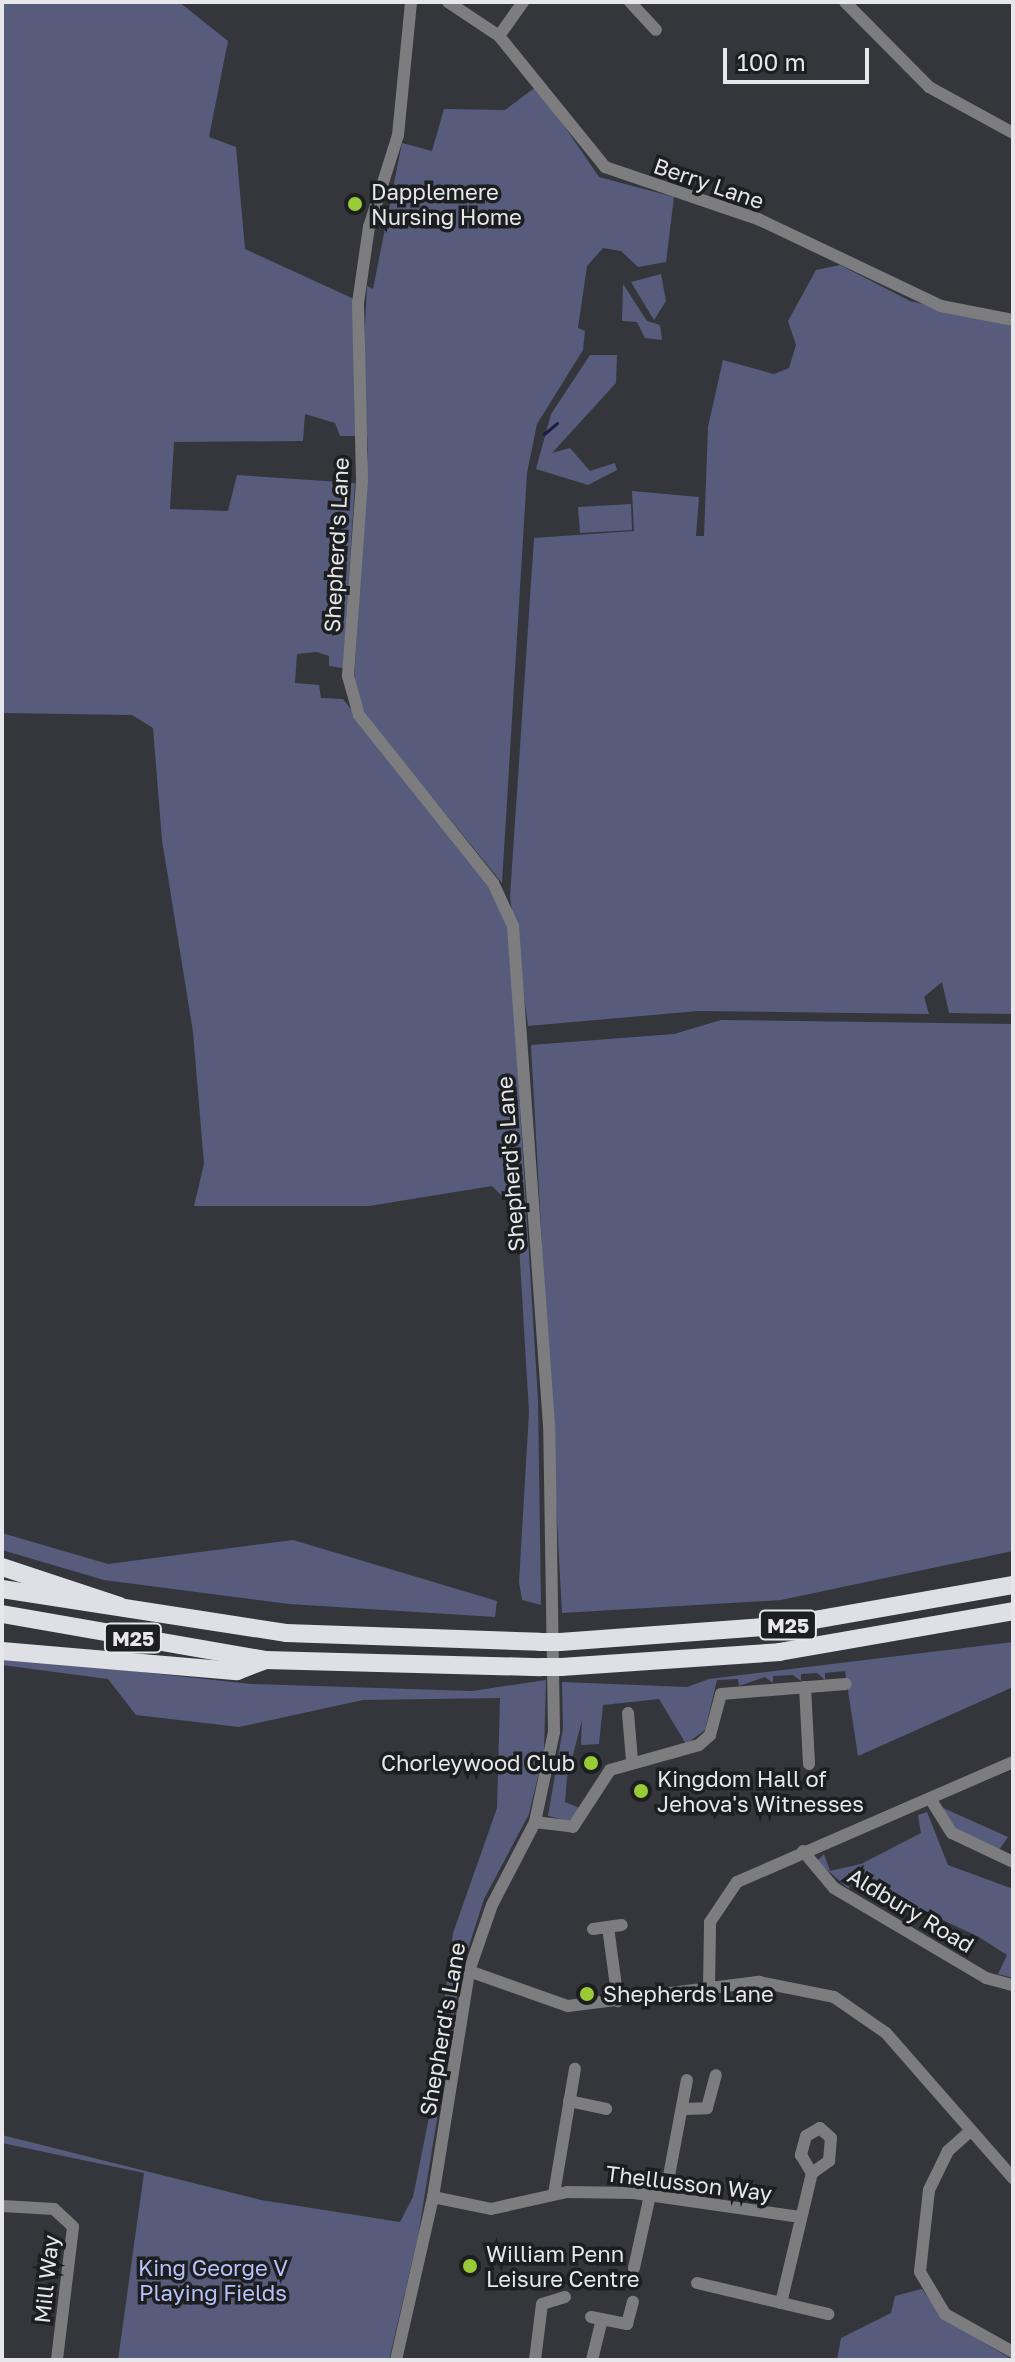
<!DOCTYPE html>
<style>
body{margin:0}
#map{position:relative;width:1015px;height:2362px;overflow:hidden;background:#35363b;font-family:"Golos Text",sans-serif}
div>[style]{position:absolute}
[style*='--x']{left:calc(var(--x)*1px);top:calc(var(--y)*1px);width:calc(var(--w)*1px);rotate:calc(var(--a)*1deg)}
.green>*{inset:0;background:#575c7c}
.stream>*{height:3px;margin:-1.5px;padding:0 1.5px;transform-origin:1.5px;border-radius:1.5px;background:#1b1d46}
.minor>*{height:12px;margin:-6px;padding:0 6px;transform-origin:6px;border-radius:6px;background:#7d7d80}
.highway>*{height:18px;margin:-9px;padding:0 9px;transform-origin:9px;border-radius:9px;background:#dee0e6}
.highway-bridge>*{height:18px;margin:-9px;padding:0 9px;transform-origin:9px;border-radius:9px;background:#dee0e6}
.dots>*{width:22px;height:22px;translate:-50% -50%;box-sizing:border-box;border:4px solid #1d1e20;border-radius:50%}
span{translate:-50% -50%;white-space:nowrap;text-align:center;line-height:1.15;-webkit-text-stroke:7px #1d1e20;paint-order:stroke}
.shield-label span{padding:2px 6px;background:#1d1e20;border:2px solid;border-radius:6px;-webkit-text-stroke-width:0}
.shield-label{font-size:20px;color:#e7e7eb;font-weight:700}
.street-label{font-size:22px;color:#e7e7eb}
.poi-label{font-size:22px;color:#e7e7eb}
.left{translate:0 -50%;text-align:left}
.right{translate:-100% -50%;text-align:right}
.park-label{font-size:22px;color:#b7c1fc}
.frame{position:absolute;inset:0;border:4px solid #e7e7eb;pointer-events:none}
.scale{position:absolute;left:723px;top:48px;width:146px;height:36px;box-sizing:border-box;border:4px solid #e7e7eb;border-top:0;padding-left:10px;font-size:24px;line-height:28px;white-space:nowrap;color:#e7e7eb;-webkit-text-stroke:6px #1d1e20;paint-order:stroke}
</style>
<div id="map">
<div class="green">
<i style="clip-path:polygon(2px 2px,179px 2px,228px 41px,209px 137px,236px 147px,245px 249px,354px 299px,355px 436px,340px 436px,335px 423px,305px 414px,303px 441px,174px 442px,170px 509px,228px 511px,237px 475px,355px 483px,343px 668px,329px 666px,329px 656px,317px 652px,297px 654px,295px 683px,319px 685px,321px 698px,343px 699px,484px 878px,509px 929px,538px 1400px,541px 1605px,522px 1600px,519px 1582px,529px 1412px,517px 1211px,492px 1186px,369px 1206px,194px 1206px,204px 1164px,193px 1032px,162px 840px,153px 728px,132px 715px,2px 713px)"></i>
<i style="clip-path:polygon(537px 86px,599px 177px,674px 197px,666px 262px,638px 267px,621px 251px,603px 248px,587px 266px,578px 328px,585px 331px,583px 350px,537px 424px,527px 473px,502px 883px,366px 716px,354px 682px,368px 451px,363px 363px,367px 286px,373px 289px,402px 143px,432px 151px,444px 109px,505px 110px)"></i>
<i style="clip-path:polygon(840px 265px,910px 301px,1013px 326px,1013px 1014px,949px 1013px,942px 982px,924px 997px,929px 1014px,698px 1011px,528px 1026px,510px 897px,534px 538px,634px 531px,632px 491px,699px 497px,696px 536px,704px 536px,708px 427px,723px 360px,774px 374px,789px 368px,796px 345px,788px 321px,816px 270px)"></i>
<i style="clip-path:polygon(661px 274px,666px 301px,654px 320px,631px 282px)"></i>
<i style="clip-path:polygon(623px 284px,647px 321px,660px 325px,662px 340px,645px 338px,637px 322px,622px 321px)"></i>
<i style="clip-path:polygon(590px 355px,617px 355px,616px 383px,552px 453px,570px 448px,590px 471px,615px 463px,617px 470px,588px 485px,536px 469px,551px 414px)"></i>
<i style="clip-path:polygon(631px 504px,632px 530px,580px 533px,578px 507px)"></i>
<i style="clip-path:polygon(721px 1020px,1013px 1024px,1013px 1551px,781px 1600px,562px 1613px,531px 1045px,674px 1034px)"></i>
<i style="clip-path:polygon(2px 1533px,108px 1564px,293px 1540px,497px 1601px,495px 1617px,289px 1604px,104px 1580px,2px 1550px)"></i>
<i style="clip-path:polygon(1013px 1642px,1013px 1687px,858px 1756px,845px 1671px,825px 1673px,825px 1680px,817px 1673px,801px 1674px,801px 1681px,793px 1675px,773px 1676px,773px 1683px,765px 1677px,739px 1686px,738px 1679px,717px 1680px,705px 1730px,686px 1744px,659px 1699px,603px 1705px,599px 1744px,581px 1745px,582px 1720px,567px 1778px,565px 1802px,582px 1809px,569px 1821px,548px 1816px,563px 1728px,562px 1682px,687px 1687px,709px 1679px)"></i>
<i style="clip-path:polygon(2px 1657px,251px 1684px,472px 1691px,546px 1680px,544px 1751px,529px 1814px,484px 1899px,461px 1971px,418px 2236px,389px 2360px,118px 2360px,144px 2173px,2px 2143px,2px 2135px,261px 2200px,400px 2222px,413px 2197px,431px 2107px,453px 1933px,497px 1808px,500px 1698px,363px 1700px,239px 1727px,136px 1715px,108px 1679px,2px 1665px)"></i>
<i style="clip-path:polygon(941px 1807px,1008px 1837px,999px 1850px,955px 1830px)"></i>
<i style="clip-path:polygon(927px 1812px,948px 1865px,1013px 1889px,1013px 1978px,998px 1974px,1007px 1955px,979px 1937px,885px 1893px,882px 1881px,848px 1873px,849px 1889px,817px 1861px,824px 1854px,830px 1871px,861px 1864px,921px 1833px,918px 1815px)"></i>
<i style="clip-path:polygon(922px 2289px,944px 2319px,1013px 2360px,837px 2360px,841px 2338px,891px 2313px,895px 2296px)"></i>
</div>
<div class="stream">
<i style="--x:544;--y:434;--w:17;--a:-40"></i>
</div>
<div class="minor">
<i style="--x:448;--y:2;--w:61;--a:33.7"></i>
<i style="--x:499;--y:36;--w:169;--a:51"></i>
<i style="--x:605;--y:167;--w:162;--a:18.8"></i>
<i style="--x:758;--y:219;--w:203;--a:25.4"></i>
<i style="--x:941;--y:306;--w:73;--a:11"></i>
<i style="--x:630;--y:2;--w:38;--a:47"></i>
<i style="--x:845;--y:2;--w:120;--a:45.3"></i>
<i style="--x:929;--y:87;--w:96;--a:28.7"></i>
<i style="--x:499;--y:36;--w:42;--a:-54.8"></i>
<i style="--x:805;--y:1687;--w:77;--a:87"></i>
<i style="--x:628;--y:1713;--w:48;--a:85.2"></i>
<i style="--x:931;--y:1800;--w:39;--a:58"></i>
<i style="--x:952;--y:1833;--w:68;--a:25.4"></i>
<i style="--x:535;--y:1822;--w:38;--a:7"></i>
<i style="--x:573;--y:1827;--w:68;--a:-57"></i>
<i style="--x:610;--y:1770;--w:92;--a:-15.7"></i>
<i style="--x:699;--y:1745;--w:15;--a:-42"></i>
<i style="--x:710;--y:1735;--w:42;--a:-75"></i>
<i style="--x:721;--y:1694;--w:125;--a:-4.6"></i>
<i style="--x:803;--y:1851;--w:48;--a:50"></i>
<i style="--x:834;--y:1888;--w:177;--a:30.6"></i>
<i style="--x:986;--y:1978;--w:28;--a:15"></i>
<i style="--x:608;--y:1927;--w:75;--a:82.3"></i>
<i style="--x:593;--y:1929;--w:29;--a:-8"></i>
<i style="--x:469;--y:1971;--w:105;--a:19.5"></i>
<i style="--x:568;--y:2006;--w:193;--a:-7.2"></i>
<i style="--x:759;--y:1982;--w:76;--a:11.3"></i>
<i style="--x:834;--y:1997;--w:63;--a:34.7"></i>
<i style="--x:886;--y:2033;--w:193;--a:48.8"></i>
<i style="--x:709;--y:1989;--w:67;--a:-89.1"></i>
<i style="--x:710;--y:1922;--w:48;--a:-56"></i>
<i style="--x:737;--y:1882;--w:301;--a:-23.5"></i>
<i style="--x:569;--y:2101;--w:38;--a:12"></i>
<i style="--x:683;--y:2109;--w:24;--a:-2"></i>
<i style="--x:707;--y:2108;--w:34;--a:-75"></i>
<i style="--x:968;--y:2133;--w:27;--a:138"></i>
<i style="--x:948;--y:2151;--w:43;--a:116"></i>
<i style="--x:929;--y:2190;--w:82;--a:96.3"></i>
<i style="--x:920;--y:2272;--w:49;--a:59.2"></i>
<i style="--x:945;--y:2314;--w:78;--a:29.2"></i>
<i style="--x:554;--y:2194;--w:127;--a:-80.5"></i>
<i style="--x:433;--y:2197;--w:59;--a:11.7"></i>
<i style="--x:491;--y:2209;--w:78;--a:-12.6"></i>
<i style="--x:567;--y:2192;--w:67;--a:0.9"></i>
<i style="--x:634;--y:2193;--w:168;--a:8.2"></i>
<i style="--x:665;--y:2197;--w:119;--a:-79.4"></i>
<i style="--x:2;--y:2206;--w:52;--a:3.3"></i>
<i style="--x:54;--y:2209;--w:26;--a:43"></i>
<i style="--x:73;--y:2227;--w:134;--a:96.9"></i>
<i style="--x:634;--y:2268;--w:75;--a:-77.6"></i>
<i style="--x:697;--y:2283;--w:135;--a:13.3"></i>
<i style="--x:781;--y:2303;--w:134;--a:-76.6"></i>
<i style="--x:812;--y:2173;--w:21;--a:-35"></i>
<i style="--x:829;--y:2161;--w:23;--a:-85"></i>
<i style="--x:831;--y:2138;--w:15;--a:-138"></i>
<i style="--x:820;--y:2128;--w:16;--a:150"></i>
<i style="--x:806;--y:2136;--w:20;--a:105"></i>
<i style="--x:801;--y:2155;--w:21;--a:59"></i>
<i style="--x:591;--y:2317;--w:37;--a:11"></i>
<i style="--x:627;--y:2324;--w:23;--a:-75"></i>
<i style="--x:396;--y:2360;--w:167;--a:-77.2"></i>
<i style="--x:433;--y:2197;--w:229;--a:-80.9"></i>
<i style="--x:469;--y:1971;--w:70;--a:-70.8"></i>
<i style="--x:492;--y:1905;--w:93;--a:-62.6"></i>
<i style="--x:535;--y:1822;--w:92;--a:-78.1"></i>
<i style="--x:554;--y:1732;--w:307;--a:-90.9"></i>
<i style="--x:549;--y:1425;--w:500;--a:-94.13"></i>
<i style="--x:513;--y:926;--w:47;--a:-114.9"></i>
<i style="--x:493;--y:883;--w:215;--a:-128.6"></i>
<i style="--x:359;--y:715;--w:41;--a:-105.8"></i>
<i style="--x:348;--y:676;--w:197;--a:-85.9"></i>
<i style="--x:362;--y:479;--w:176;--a:-91.3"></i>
<i style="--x:358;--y:303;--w:77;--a:-81.8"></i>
<i style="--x:369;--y:227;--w:96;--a:-72.5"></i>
<i style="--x:398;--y:135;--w:134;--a:-84.4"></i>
<i style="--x:535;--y:2360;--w:56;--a:-82.9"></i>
<i style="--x:542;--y:2304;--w:24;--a:-17"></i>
<i style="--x:592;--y:2360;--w:42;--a:-76.3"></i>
</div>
<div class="highway">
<i style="--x:2;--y:1567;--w:124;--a:18.3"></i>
<i style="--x:2;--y:1589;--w:287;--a:8.8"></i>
<i style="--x:286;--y:1633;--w:254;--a:2"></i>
<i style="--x:2;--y:1614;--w:267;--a:9.9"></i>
<i style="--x:265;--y:1660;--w:276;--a:1.5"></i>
<i style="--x:560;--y:1642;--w:221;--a:-4.2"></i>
<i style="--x:780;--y:1626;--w:237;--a:-10"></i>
<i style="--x:2;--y:1651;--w:236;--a:4.9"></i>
<i style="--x:237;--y:1671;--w:30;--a:-21"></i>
<i style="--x:561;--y:1667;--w:219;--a:-3.9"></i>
<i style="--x:779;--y:1652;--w:238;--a:-9.9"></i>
</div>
<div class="highway-bridge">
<i style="--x:540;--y:1642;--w:20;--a:0"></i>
<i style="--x:541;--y:1667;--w:20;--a:0"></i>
</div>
<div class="dots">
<i style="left:355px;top:204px;background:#98cb37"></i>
<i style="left:591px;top:1763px;background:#98cb37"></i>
<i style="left:641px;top:1791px;background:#98cb37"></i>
<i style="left:587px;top:1994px;background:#98cb37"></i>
<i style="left:470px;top:2266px;background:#98cb37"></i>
</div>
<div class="shield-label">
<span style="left:788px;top:1625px">M25</span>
<span style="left:133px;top:1638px">M25</span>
</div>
<div class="street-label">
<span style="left:709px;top:183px;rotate:19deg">Berry Lane</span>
<span style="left:336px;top:545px;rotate:-87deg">Shepherd's Lane</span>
<span style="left:510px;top:1164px;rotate:-94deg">Shepherd's Lane</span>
<span style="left:911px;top:1910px;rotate:31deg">Aldbury Road</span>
<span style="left:442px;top:2029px;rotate:-80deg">Shepherd's Lane</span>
<span style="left:689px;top:2183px;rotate:7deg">Thellusson Way</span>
<span style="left:46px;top:2279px;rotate:-84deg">Mill Way</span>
</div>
<div class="poi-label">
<span class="left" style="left:371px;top:204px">Dapplemere<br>Nursing Home</span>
<span class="right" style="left:575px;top:1763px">Chorleywood Club</span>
<span class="left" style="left:657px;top:1791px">Kingdom Hall of<br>Jehova's Witnesses</span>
<span class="left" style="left:603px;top:1994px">Shepherds Lane</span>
<span class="left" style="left:486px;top:2266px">William Penn<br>Leisure Centre</span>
</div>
<div class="park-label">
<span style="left:213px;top:2280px">King George V<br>Playing Fields</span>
</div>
<div class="frame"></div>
<div class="scale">100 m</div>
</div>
